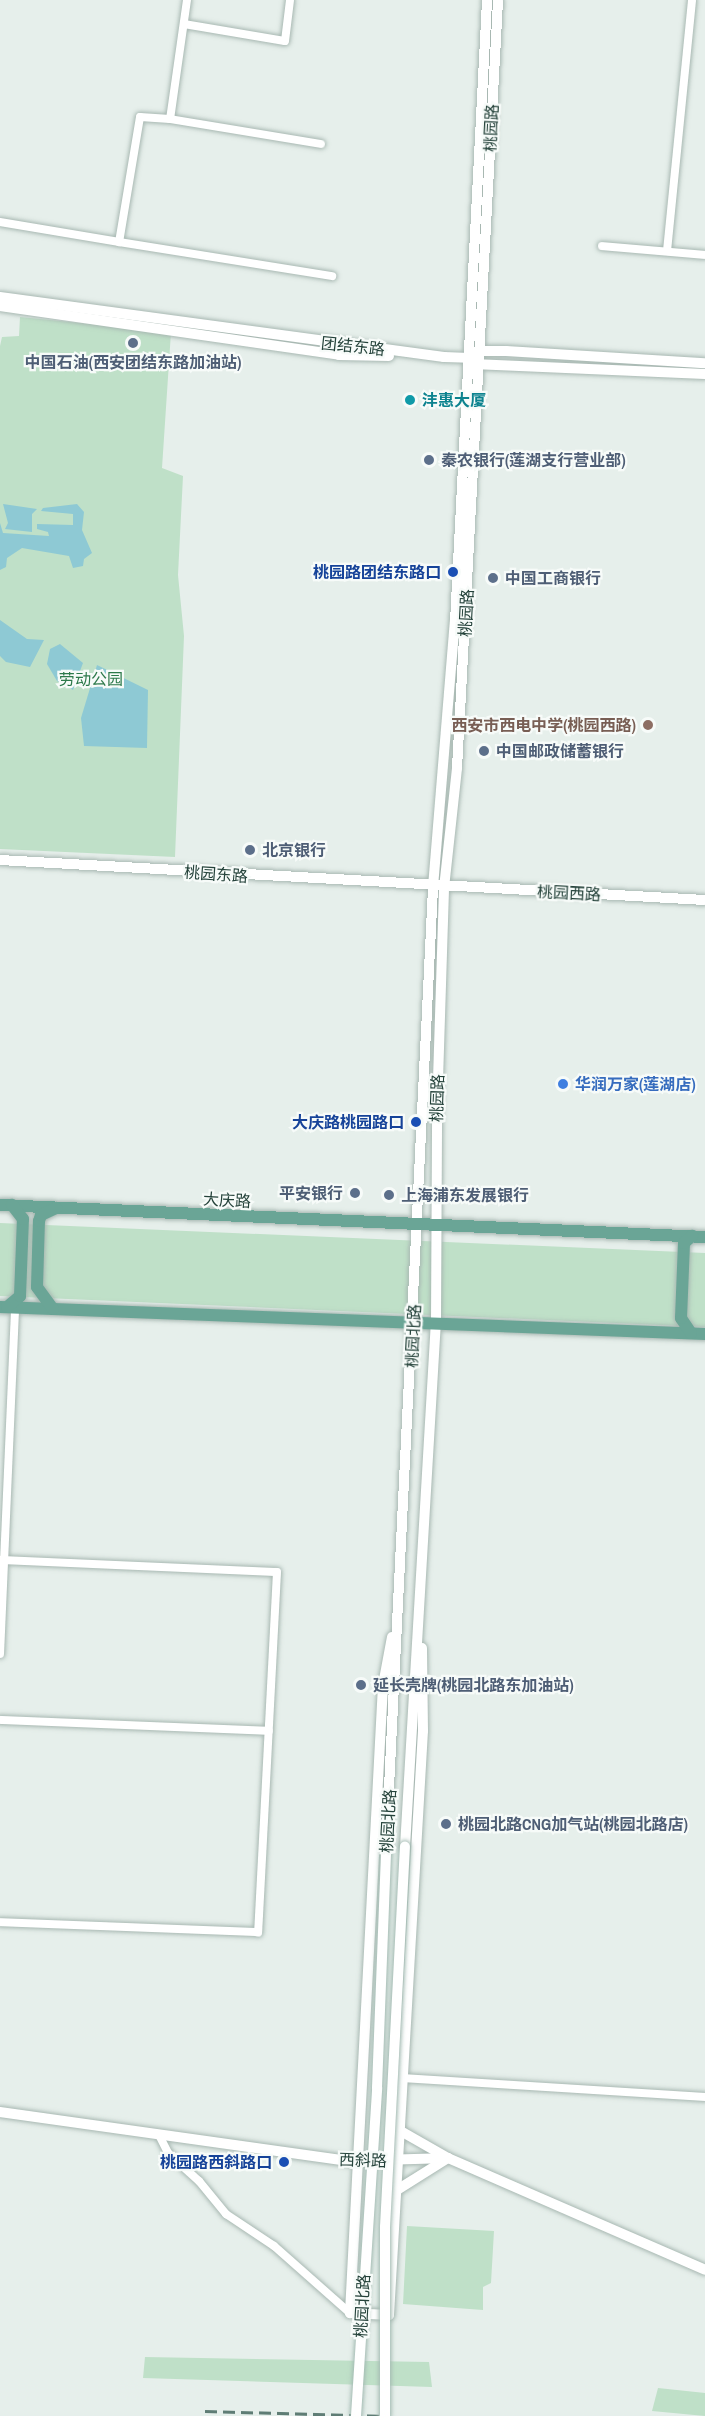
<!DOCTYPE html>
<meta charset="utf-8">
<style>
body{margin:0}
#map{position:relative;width:705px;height:2416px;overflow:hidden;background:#e6efeb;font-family:"Archivo Narrow","Noto Sans SC",sans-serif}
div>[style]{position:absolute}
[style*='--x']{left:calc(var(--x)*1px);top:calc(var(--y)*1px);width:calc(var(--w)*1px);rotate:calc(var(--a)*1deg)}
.green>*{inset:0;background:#bfe0c8}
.water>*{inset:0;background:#8ec9d4}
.roads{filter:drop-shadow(0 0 2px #a8b8b2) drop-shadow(0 0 2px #a8b8b2)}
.street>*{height:8px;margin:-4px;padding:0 4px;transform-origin:4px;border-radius:4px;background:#fff}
.secondary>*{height:10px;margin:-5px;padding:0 5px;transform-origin:5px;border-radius:5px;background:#fff}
.primary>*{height:12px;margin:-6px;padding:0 6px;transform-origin:6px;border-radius:6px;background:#6aa596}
.rail>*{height:3px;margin-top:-1.5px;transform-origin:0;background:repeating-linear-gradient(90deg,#5f7d75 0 12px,transparent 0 18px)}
.bridges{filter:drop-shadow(0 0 2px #a4bbb3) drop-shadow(0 0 2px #a4bbb3)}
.secondary-bridge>*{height:10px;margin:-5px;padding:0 5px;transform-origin:5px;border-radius:5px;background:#fff}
.dots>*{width:16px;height:16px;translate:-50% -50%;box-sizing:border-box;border:3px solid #f7fbf9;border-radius:50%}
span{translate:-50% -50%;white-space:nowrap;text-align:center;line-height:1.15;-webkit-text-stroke:4.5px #f7fbf9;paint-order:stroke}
.street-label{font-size:16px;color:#24423a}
.service-label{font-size:16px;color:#4e5e75;font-weight:700}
.left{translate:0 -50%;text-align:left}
.right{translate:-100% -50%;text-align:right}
.culture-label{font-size:16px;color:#0d838f;font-weight:700}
.transit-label{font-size:16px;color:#164399;font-weight:700}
.park-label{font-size:16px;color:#2d7a4b}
.education-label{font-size:16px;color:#785e54;font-weight:700}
.shop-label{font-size:16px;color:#366cbe;font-weight:700}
</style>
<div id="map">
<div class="green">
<i style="clip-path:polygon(20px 317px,171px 332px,162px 468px,183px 476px,178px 575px,184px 636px,175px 857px,0 849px,0 346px,2px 337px,19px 336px)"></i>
<i style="clip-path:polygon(0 1223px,705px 1253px,705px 1327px,0 1296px)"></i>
<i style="clip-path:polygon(407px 2226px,494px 2231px,491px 2283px,483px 2287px,483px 2310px,403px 2304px)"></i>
<i style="clip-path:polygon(145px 2357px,429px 2362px,432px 2387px,143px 2378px)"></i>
<i style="clip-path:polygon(658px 2388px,705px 2393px,705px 2416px,652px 2411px)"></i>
</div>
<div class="water">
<i style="clip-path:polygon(3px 504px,37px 509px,32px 514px,32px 532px,5px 529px,8px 523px)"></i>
<i style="clip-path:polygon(77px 504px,84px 512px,82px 530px,92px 553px,84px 559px,83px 566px,73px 568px,69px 556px,22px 548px,7px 558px,6px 567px,0 570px,0 523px,3px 533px,49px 536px,48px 532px,37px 529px,37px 524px,73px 525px,73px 514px,41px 511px,43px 508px)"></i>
<i style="clip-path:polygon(0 620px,27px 639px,44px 640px,30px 667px,6px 662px,0 656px)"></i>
<i style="clip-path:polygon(60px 644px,83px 663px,73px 690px,57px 681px,47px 664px,50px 649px)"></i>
<i style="clip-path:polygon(97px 665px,148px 690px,147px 748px,84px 746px,81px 718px)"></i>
</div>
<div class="roads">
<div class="street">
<i style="--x:187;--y:0;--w:120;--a:98.1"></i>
<i style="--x:170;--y:119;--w:30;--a:-176"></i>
<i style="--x:140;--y:117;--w:127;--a:99.5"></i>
<i style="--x:119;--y:242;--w:216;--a:9.1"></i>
<i style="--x:184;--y:24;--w:102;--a:9.6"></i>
<i style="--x:285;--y:41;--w:41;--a:-83"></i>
<i style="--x:170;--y:119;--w:153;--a:9.4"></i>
<i style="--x:0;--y:222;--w:121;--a:9.5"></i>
<i style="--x:602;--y:246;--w:103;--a:5"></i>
<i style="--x:667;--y:251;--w:252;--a:-84.3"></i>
<i style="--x:0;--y:1560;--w:277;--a:2.5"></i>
<i style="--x:277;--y:1572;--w:361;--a:93"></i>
<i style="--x:258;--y:1932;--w:258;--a:-177.8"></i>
<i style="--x:0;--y:1654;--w:347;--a:-87.5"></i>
<i style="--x:0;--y:1720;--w:269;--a:2.3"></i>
<i style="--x:402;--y:2078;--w:304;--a:3.6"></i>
<i style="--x:159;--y:2135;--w:20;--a:63"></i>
<i style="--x:168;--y:2153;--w:42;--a:42.1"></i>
<i style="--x:199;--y:2181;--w:43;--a:50.7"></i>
<i style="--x:226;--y:2214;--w:58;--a:33.7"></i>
<i style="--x:274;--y:2246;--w:101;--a:41.4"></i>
</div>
<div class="secondary">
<i style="--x:0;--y:297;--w:448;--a:7.7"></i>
<i style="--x:444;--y:357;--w:25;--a:2"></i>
<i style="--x:469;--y:358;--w:11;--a:-38"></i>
<i style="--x:478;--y:351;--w:28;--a:0"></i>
<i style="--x:506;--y:351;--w:199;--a:3.5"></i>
<i style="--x:0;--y:306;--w:343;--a:8.2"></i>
<i style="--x:339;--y:355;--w:50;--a:1.1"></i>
<i style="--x:473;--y:364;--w:232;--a:2.5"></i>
<i style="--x:0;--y:860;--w:706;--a:3.25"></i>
<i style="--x:392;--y:1637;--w:49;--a:100.6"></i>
<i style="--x:383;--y:1685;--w:629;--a:93.01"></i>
<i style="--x:350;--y:2313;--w:39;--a:3"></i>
<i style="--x:389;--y:2315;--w:585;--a:-86.67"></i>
<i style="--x:423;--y:1731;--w:83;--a:-90.7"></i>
<i style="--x:405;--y:1847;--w:527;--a:-86.63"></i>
<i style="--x:436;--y:1321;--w:209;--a:-89.7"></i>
<i style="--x:437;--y:1112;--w:224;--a:-88.2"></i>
<i style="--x:444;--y:888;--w:121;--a:-83.8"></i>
<i style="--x:457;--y:768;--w:769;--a:-86.94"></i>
<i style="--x:386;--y:1849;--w:963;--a:-87.2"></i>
<i style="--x:433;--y:887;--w:266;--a:-85.3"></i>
<i style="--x:455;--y:622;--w:623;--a:-87.05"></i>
<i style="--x:0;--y:2112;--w:350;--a:8"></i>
<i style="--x:347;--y:2161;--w:101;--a:-1.7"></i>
<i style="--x:448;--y:2158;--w:280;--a:23.5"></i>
<i style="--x:397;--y:2190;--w:60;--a:-32.1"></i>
<i style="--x:448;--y:2158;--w:56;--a:-150.3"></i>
</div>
<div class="primary">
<i style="--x:0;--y:1205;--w:706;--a:2.6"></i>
<i style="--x:0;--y:1307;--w:706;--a:2.19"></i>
<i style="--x:7;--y:1307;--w:17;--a:-40"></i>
<i style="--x:20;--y:1296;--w:77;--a:-87.8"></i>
<i style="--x:23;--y:1219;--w:18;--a:-128"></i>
<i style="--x:53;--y:1309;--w:27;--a:-126"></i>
<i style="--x:37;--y:1287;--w:66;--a:-88.3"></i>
<i style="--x:39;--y:1221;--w:6;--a:-72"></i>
<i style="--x:41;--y:1215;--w:17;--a:-25"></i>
<i style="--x:691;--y:1333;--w:18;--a:-124"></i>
<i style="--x:681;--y:1318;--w:75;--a:-87.7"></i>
<i style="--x:684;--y:1243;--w:11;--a:-41"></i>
</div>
</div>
<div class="rail">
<i style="--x:205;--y:2411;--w:174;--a:1.6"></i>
</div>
<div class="bridges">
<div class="secondary-bridge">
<i style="--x:356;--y:2416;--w:329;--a:-86.3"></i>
<i style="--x:377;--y:2088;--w:239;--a:-87.8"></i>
<i style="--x:385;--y:2416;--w:189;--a:-90"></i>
<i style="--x:385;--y:2227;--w:381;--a:-87"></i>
</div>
</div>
<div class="dots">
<i style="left:133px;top:343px;background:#5c6f8a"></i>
<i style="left:410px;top:400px;background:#0f9aa8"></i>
<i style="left:429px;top:460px;background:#5c6f8a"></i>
<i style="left:453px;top:572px;background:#1a4fb4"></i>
<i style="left:493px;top:578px;background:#5c6f8a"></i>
<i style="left:648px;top:725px;background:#8d6e63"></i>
<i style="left:484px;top:751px;background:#5c6f8a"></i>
<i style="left:250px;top:850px;background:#5c6f8a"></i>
<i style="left:563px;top:1084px;background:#3f7fe0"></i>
<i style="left:416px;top:1122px;background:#1a4fb4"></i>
<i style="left:355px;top:1193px;background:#5c6f8a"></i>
<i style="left:389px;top:1195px;background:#5c6f8a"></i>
<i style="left:361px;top:1685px;background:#5c6f8a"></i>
<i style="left:446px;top:1824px;background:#5c6f8a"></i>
<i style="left:284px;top:2162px;background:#1a4fb4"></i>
</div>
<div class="street-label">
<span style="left:491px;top:128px;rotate:-87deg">桃园路</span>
<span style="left:353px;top:346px;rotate:6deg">团结东路</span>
<span style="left:466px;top:613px;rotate:-87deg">桃园路</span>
<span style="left:216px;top:874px;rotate:4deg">桃园东路</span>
<span style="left:569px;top:893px;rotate:3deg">桃园西路</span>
<span style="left:437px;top:1098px;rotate:-88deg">桃园路</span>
<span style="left:227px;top:1200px;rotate:3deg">大庆路</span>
<span style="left:413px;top:1336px;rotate:-87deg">桃园北路</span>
<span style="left:388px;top:1821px;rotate:-87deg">桃园北路</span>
<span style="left:363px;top:2160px;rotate:2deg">西斜路</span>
<span style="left:362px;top:2306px;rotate:-87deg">桃园北路</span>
</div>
<div class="service-label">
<span style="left:133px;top:362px">中国石油(西安团结东路加油站)</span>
<span class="left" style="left:441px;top:460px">秦农银行(莲湖支行营业部)</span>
<span class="left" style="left:505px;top:578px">中国工商银行</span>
<span class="left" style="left:496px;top:751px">中国邮政储蓄银行</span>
<span class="left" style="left:262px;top:850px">北京银行</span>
<span class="right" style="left:343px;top:1193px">平安银行</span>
<span class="left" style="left:401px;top:1195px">上海浦东发展银行</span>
<span class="left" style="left:373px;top:1685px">延长壳牌(桃园北路东加油站)</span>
<span class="left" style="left:458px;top:1824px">桃园北路CNG加气站(桃园北路店)</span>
</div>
<div class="culture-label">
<span class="left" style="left:422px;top:400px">沣惠大厦</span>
</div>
<div class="transit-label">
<span class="right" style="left:441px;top:572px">桃园路团结东路口</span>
<span class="right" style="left:404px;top:1122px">大庆路桃园路口</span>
<span class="right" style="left:272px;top:2162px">桃园路西斜路口</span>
</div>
<div class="park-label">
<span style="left:91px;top:679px">劳动公园</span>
</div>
<div class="education-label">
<span class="right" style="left:636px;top:725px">西安市西电中学(桃园西路)</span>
</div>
<div class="shop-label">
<span class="left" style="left:575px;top:1084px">华润万家(莲湖店)</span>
</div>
</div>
